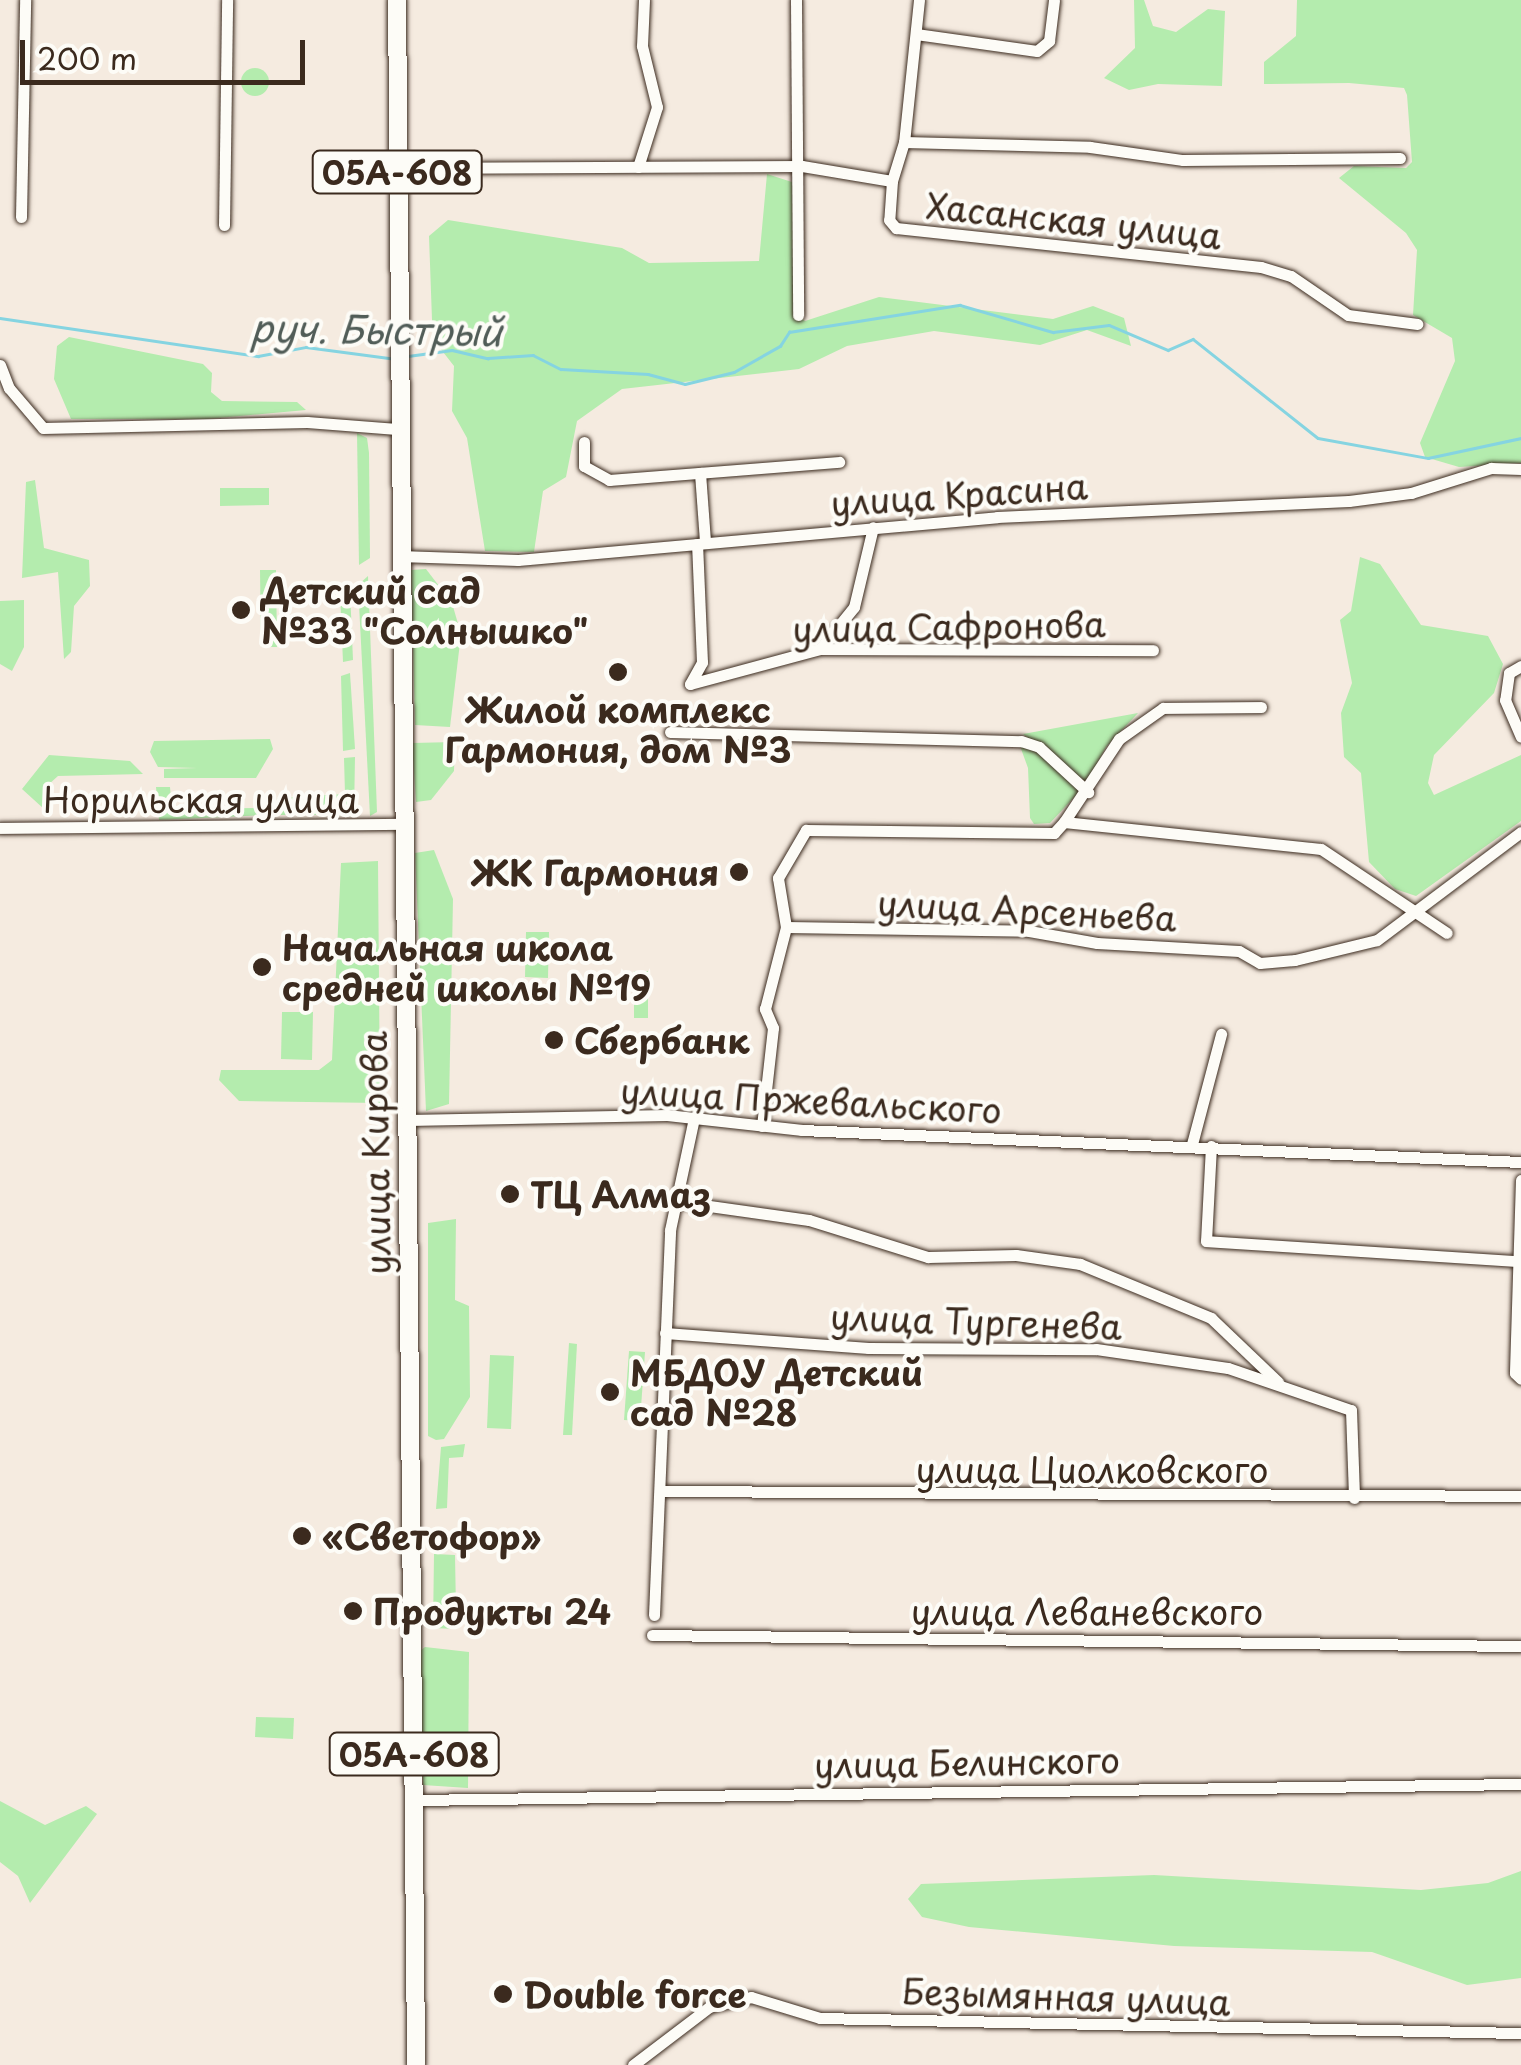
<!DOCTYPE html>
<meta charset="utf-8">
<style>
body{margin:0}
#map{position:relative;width:1521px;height:2065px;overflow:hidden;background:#f5ebe0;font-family:"Playpen Sans",sans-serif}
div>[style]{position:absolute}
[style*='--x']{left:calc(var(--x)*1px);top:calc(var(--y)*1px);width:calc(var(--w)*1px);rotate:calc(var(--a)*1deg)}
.green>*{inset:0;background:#b4ecae}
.round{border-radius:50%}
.stream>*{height:2.5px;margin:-1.25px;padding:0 1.25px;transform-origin:1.25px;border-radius:1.25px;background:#85d4e1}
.roads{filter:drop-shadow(0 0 2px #3b2a1e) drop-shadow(0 0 2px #3b2a1e)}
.minor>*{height:11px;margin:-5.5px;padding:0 5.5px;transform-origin:5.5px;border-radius:5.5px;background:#fdfcf7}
.primary>*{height:18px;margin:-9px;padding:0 9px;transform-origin:9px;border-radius:9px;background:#fdfcf7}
.dots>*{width:28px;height:28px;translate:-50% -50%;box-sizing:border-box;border:5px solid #fdfcf7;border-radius:50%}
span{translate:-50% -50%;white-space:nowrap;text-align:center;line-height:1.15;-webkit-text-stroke:8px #fdfcf7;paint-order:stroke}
.shield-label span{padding:2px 8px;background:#fdfcf7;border:2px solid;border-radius:8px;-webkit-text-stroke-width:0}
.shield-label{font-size:32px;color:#3b2a1e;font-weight:700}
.street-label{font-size:35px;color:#3b2a1e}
.poi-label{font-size:35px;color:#3b2a1e;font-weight:700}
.left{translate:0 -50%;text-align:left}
.right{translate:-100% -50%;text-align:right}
.water-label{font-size:38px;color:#515d58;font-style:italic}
.scale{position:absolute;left:20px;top:40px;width:285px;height:45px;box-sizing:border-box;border:5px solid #3b2a1e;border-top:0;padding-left:12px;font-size:30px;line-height:35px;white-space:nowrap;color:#3b2a1e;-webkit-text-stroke:8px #fdfcf7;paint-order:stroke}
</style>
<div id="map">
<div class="green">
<i style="clip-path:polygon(1134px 0,1144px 0,1153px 26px,1176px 32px,1208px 9px,1225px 11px,1222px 86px,1158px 84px,1129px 90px,1104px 78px,1135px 48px)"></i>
<i style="clip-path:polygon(1297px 0,1521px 0,1521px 463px,1459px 467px,1425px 457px,1420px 443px,1455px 361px,1452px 338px,1413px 315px,1417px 250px,1406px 233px,1339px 178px,1354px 166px,1406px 168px,1412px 162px,1407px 95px,1404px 88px,1349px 83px,1264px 84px,1264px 62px,1296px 36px)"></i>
<i class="round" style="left:241px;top:68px;width:28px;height:28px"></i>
<i style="clip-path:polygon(767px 174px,795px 183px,798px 315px,805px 321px,879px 297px,1053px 319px,1093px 306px,1124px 318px,1131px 346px,1087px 330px,1040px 345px,934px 331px,847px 346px,799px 369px,622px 389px,577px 421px,566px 477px,543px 491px,534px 552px,485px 551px,467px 438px,452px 411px,454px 366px,436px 343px,432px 320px,429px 236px,448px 220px,622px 248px,649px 263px,759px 261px)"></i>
<i style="clip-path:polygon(69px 337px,203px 364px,212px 373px,211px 392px,222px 401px,297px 402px,306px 410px,207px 419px,71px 419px,54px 379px,57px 346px)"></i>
<i style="clip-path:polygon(357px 433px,367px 438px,369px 453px,370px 558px,359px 565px)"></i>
<i style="clip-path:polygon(35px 480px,44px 548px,89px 560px,90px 586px,74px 606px,71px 652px,64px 659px,58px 572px,22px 578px,26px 482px)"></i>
<i style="clip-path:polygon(220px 488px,269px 488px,269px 505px,220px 506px)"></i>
<i style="clip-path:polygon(1360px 557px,1380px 564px,1421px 625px,1488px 636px,1503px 664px,1494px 693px,1434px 755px,1428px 783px,1434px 795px,1521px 755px,1521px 821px,1416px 896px,1395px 889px,1369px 862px,1361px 773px,1344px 757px,1341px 713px,1352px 683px,1340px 620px,1351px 611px)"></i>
<i style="clip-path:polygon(426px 569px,452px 603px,461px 634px,450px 727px,415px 725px,411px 570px)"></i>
<i style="clip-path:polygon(260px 570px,276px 570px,277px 647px,261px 647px)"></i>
<i style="clip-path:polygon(368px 576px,377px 812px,370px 816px,358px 585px)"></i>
<i style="clip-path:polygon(350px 590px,353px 660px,343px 662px,340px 593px)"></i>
<i style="clip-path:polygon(24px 600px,24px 647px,12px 671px,0 664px,0 601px)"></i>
<i style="clip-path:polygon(350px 673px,355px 749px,343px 751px,341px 676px)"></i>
<i style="clip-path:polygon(1138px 713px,1106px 747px,1086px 784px,1023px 734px)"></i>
<i style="clip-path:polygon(154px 741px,270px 739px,273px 749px,256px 778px,164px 778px,164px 769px,197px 768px,158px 767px,150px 752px)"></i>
<i style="clip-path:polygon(455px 742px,454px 771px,431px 800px,416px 802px,412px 743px)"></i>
<i style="clip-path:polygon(1020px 746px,1036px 750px,1081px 790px,1050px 823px,1034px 824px,1030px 818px,1028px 768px)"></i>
<i style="clip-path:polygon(49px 755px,130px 761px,143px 774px,58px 776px,48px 785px,44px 809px,22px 789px)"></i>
<i style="clip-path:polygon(355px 757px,354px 815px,277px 815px,277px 798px,345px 794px,344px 758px)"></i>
<i style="clip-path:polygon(156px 787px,170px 787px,172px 809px,263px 808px,265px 815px,159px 820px)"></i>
<i style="clip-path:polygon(434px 850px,453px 899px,449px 1104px,426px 1111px,415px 853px)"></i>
<i style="clip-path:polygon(378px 861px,380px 1103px,239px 1101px,219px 1080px,221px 1070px,319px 1070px,332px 1060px,341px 863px)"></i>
<i style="clip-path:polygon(526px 932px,549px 932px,548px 978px,525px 977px)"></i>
<i style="clip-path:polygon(634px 971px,648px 971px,648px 1018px,634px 1018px)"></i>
<i style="clip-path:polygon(282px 1012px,313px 1012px,312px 1060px,281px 1059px)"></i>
<i style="clip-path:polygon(456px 1219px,455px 1300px,469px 1306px,470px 1397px,444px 1439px,436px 1440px,428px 1436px,428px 1223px)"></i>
<i style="clip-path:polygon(569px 1343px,577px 1344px,572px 1435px,563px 1435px)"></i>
<i style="clip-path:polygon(629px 1351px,645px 1352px,640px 1421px,624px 1420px)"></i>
<i style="clip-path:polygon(490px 1355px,514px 1356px,511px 1429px,487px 1428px)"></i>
<i style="clip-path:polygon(465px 1444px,463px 1457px,449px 1458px,447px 1508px,436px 1509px,441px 1447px)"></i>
<i style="clip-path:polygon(434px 1554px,455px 1555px,456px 1610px,463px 1612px,455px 1629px,433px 1628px)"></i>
<i style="clip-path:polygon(425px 1647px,469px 1652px,468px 1788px,423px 1785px,420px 1651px)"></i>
<i style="clip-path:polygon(256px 1717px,294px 1718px,293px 1739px,255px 1737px)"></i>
<i style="clip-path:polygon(0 1801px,45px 1825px,86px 1806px,97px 1814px,30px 1903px,18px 1876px,0 1862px)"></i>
<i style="clip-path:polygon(1521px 1871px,1521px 1978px,1467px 1985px,1372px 1952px,1174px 1946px,969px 1927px,922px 1917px,908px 1899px,921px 1884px,1154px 1875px,1421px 1890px,1488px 1883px)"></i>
</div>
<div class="stream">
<i style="--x:0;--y:318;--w:261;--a:8.4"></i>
<i style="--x:258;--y:356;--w:49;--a:-10.6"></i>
<i style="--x:306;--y:347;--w:85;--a:7.5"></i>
<i style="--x:408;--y:356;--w:44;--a:-7.8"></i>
<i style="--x:452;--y:350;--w:37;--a:13"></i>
<i style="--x:488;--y:358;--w:45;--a:-3.8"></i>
<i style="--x:533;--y:355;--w:31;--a:27"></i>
<i style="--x:561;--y:369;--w:87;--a:3.3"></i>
<i style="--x:648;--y:374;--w:38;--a:15"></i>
<i style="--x:685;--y:384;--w:50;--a:-13.8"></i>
<i style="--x:734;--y:372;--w:53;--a:-29.5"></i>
<i style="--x:780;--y:346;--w:17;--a:-57"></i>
<i style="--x:789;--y:332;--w:173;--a:-9"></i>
<i style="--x:960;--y:305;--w:97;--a:16.2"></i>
<i style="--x:1053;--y:332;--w:56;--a:-7.1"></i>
<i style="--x:1109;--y:325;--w:64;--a:23"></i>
<i style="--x:1168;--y:350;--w:27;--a:-24"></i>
<i style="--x:1193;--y:339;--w:159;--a:38.4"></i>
<i style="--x:1318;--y:438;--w:112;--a:10.3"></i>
<i style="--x:1428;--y:458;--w:95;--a:-12.1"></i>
</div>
<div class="roads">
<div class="minor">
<i style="--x:796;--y:0;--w:315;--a:89.6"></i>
<i style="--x:919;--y:0;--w:143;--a:96"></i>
<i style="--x:904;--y:142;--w:41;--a:107.1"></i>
<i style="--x:892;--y:181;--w:39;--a:94"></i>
<i style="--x:889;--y:220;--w:11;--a:49"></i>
<i style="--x:896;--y:228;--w:367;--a:6.1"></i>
<i style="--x:1261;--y:267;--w:31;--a:17"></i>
<i style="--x:1291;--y:276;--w:69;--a:34.4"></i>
<i style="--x:1348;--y:315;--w:70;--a:7.4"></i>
<i style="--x:916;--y:34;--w:122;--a:8"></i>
<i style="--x:1037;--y:51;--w:16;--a:-40"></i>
<i style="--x:1049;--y:41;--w:41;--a:-83"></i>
<i style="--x:904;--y:142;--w:186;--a:1.5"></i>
<i style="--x:1090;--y:147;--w:94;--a:8"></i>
<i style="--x:1183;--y:160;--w:217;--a:-0.5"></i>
<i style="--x:638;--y:167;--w:63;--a:-72.4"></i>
<i style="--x:657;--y:107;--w:63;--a:-103.8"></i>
<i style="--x:642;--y:46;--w:46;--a:-87.5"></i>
<i style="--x:397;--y:168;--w:405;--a:-0.3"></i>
<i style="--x:802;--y:166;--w:91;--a:9.5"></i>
<i style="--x:21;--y:217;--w:217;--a:-88.9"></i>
<i style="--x:224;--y:225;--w:225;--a:-89.2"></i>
<i style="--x:0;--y:365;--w:25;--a:69"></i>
<i style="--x:9;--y:388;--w:52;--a:49.6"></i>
<i style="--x:43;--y:428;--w:264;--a:-1.3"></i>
<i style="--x:307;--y:422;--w:90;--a:4.4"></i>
<i style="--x:584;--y:442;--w:24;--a:90"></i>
<i style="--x:584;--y:466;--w:29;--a:29"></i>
<i style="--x:609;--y:480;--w:231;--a:-4.5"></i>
<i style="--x:700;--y:473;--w:68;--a:85.8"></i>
<i style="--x:399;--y:556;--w:119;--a:1.9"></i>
<i style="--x:518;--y:560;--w:481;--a:-5.1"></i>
<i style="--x:997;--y:517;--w:352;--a:-2.6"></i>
<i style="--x:1349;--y:501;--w:63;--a:-7.4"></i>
<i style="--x:1411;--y:493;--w:84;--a:-17.4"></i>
<i style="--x:1491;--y:468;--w:30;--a:2"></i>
<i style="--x:820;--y:649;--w:54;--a:-51"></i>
<i style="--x:854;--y:607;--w:82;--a:-76.6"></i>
<i style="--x:1521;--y:666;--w:14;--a:150"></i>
<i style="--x:1509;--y:673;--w:27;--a:98"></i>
<i style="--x:1505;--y:700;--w:40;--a:66.6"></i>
<i style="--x:690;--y:684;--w:135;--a:-15.1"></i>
<i style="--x:820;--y:649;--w:333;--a:0.2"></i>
<i style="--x:690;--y:684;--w:25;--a:-61"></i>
<i style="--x:702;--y:662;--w:118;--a:-92.4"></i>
<i style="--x:670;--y:732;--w:351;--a:1.5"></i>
<i style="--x:1021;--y:741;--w:19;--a:18"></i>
<i style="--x:1039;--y:747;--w:67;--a:42.6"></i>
<i style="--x:1064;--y:822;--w:100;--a:-56.5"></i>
<i style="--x:1119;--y:739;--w:54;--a:-35.2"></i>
<i style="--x:1163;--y:708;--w:98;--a:-0.6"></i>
<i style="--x:0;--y:828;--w:402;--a:-0.6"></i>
<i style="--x:786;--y:927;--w:50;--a:-99.3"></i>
<i style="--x:778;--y:878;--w:56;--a:-59.7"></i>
<i style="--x:806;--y:830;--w:248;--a:0.7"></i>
<i style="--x:1054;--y:833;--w:15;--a:-48"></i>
<i style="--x:1064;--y:822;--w:258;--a:6"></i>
<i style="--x:1321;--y:849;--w:151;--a:33.7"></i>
<i style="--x:408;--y:1120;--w:259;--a:-1.1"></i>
<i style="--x:667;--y:1115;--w:136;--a:6.3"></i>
<i style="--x:802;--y:1130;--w:720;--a:2.55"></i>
<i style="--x:762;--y:1126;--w:99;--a:-83.6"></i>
<i style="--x:773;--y:1028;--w:21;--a:-113"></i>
<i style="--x:765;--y:1009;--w:85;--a:-75.6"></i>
<i style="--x:786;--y:927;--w:243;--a:0.9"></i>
<i style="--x:1029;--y:931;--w:69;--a:10"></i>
<i style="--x:1097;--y:943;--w:142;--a:3.2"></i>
<i style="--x:1239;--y:951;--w:24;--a:30"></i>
<i style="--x:1260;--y:963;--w:35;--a:-5"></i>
<i style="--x:1295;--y:960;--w:84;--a:-13.7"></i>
<i style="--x:1377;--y:940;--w:180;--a:-36.9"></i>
<i style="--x:1192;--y:1144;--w:114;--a:-75.2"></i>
<i style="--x:1211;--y:1146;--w:95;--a:93"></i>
<i style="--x:1206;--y:1241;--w:314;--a:3.7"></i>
<i style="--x:1521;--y:1180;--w:193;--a:91.8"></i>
<i style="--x:1515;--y:1373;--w:8;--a:45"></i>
<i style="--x:681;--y:1202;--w:129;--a:8"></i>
<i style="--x:809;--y:1220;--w:125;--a:17.3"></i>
<i style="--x:928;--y:1257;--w:88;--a:-1.3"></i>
<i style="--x:1016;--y:1255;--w:65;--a:8"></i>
<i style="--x:1080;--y:1264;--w:142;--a:22.4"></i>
<i style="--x:1211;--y:1318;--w:93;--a:43.7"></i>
<i style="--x:665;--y:1333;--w:204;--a:4.2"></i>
<i style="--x:868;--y:1348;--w:228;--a:0.3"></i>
<i style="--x:1096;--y:1349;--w:133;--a:8.2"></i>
<i style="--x:1228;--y:1368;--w:130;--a:18.9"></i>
<i style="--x:1351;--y:1410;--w:88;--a:88"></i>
<i style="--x:662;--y:1491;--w:859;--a:0.33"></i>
<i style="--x:654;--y:1615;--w:385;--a:-87.6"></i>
<i style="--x:670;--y:1230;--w:115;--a:-77.9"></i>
<i style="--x:652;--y:1635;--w:869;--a:0.73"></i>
<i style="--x:414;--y:1800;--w:1107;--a:-0.83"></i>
<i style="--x:633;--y:2065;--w:96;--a:-37.3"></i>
<i style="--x:709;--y:2007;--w:43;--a:-13.4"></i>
<i style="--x:751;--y:1997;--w:72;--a:16.9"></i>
<i style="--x:820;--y:2018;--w:701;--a:1.23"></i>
</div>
<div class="primary">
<i style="--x:397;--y:0;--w:2065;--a:89.47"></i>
</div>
</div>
<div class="dots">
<i style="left:241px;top:610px;background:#3b2a1e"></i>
<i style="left:618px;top:672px;background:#3b2a1e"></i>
<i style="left:739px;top:872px;background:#3b2a1e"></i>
<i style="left:262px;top:967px;background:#3b2a1e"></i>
<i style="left:554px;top:1040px;background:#3b2a1e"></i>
<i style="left:510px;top:1194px;background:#3b2a1e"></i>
<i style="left:610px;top:1392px;background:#3b2a1e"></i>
<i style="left:302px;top:1536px;background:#3b2a1e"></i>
<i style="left:353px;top:1611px;background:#3b2a1e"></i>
<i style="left:503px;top:1994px;background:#3b2a1e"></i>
</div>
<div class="shield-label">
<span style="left:397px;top:172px">05А-608</span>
<span style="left:414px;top:1754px">05А-608</span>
</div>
<div class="street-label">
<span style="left:1074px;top:220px;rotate:6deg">Хасанская улица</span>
<span style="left:959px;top:494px;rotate:-4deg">улица Красина</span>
<span style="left:949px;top:626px;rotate:-1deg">улица Сафронова</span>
<span style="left:201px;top:799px">Норильская улица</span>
<span style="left:1027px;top:910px;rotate:3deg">улица Арсеньева</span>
<span style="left:811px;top:1100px;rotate:3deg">улица Пржевальского</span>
<span style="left:375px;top:1153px;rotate:-91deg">улица Кирова</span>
<span style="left:976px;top:1321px;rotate:2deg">улица Тургенева</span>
<span style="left:1092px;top:1469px">улица Циолковского</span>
<span style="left:1087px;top:1611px">улица Леваневского</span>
<span style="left:967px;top:1762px;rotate:-1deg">улица Белинского</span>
<span style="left:1066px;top:1996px;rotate:2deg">Безымянная улица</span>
</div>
<div class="poi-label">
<span class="left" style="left:261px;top:610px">Детский сад<br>№33 "Солнышко"</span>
<span style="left:618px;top:729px">Жилой комплекс<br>Гармония, дом №3</span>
<span class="right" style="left:719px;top:872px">ЖК Гармония</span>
<span class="left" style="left:282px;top:967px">Начальная школа<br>средней школы №19</span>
<span class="left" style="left:574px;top:1040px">Сбербанк</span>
<span class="left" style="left:530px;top:1194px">ТЦ Алмаз</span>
<span class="left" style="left:630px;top:1392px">МБДОУ Детский<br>сад №28</span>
<span class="left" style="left:322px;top:1536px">«Светофор»</span>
<span class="left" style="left:373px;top:1611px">Продукты 24</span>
<span class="left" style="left:523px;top:1994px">Double force</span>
</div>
<div class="water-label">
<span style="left:376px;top:329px;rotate:1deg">руч. Быстрый</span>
</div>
<div class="scale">200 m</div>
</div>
